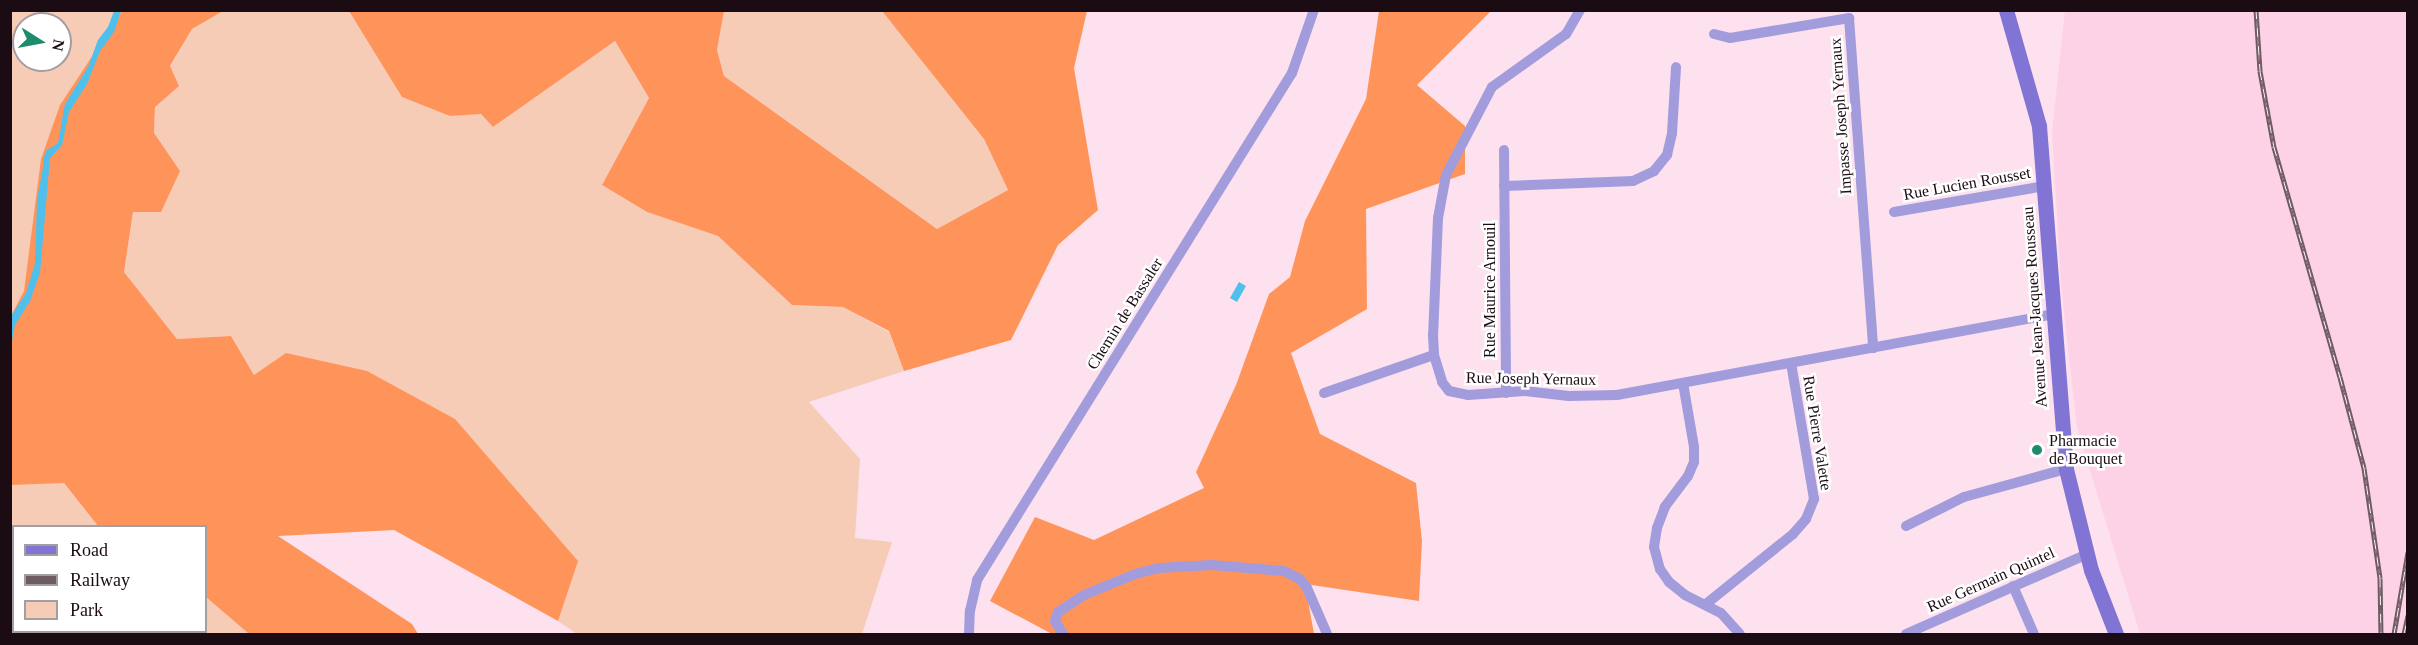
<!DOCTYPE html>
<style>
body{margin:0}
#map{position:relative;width:2418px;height:645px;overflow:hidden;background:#fde1ee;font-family:"Times New Roman",serif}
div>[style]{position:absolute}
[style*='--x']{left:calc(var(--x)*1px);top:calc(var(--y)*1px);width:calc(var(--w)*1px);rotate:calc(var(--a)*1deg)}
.built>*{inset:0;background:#fdd2e6}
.green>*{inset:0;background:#f6ccb7}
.forest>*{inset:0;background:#ff945a}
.water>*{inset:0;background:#4fbfeb}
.stream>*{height:3px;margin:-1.5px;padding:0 1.5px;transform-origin:1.5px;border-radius:1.5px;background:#4fbfeb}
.street>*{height:10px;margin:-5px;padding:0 5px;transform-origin:5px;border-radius:5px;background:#a29cdd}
.secondary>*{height:15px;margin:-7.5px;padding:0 7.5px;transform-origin:7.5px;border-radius:7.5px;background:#8174d4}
.rail>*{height:5px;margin-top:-2.5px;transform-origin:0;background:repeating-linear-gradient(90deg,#fff 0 9px,#6e5b64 0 18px);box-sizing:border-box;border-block:2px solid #6e5b64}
.dots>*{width:16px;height:16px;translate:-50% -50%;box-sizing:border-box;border:3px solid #fff;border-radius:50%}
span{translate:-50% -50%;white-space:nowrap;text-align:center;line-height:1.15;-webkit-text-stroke:5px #fff;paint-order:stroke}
.street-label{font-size:16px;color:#1b0c14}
.poi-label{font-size:16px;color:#1b0c14}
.left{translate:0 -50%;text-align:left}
.frame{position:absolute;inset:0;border:12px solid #1b0c14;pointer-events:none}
.legend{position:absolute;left:12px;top:525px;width:195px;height:108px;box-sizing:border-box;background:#fff;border:2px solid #a49ea1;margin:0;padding:8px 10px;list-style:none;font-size:18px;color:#1b0c14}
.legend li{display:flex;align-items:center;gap:12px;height:30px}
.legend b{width:30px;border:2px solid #a49ea1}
.north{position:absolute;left:12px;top:12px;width:60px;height:60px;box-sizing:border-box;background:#fff;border:2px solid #a49ea1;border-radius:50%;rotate:101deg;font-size:16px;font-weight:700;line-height:24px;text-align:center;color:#1b0c14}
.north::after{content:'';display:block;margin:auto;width:21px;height:27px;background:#1d8c6c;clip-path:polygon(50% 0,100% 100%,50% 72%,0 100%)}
</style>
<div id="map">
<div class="built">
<i style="clip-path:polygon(2065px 11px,2407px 11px,2407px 634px,2140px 634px,2077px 428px,2061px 285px,2052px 132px)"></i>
</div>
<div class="green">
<i style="clip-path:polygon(evenodd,10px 11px,122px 11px,119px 18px,64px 483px,98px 526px,14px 526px,14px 632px,43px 632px,40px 634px,10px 634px,10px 11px,24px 24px,60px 24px,60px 60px,24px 60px,24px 24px)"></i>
<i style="clip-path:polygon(223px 11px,349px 11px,375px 51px,450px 116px,481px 113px,493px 127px,615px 41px,649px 98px,602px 185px,647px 212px,718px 236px,792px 305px,843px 307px,889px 332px,904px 371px,809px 402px,860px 459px,855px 538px,892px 542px,862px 634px,577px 634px,558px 621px,577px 561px,254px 375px,231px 336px,177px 339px,124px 272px,133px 212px,154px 133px,155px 107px,178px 86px,170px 67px,192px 29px)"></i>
<i style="clip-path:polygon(724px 11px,882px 11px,984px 139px,1008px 190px,937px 229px,724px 76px,717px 50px)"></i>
<i style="clip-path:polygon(206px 597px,249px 634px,154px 634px,151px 632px,206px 632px)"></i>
</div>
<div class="forest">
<i style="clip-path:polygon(122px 11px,223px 11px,192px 29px,170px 66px,179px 86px,155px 107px,154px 133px,180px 171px,161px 212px,133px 212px,124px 272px,177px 339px,231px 336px,254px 375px,286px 353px,367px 371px,455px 419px,578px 561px,558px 621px,394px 530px,278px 536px,412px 624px,418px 634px,249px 634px,206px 597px,206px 526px,98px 526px,64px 483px,11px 485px,11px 316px,24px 291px,41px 159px,60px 105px)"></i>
<i style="clip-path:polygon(349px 11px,724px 11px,717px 50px,724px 76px,937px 229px,1008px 190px,984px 139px,882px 11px,1087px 11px,1074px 68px,1098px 210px,1058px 245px,1011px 340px,904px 371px,889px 331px,843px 307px,792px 305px,718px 236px,647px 212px,602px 185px,649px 98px,615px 41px,493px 127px,481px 114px,450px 116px,402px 97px)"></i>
<i style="clip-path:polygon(1379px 11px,1491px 11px,1417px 85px,1465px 126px,1465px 174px,1366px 209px,1367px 309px,1291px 353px,1320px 434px,1416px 483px,1422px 541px,1419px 601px,1305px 584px,1314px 634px,1052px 634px,990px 601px,1035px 517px,1094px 540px,1204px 488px,1196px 472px,1236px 385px,1269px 294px,1290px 277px,1305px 221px,1366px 99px)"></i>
</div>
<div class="water">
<i style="clip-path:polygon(114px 11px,121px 11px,114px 32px,100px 51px,87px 84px,69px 112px,62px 145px,50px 158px,40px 273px,30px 301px,15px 325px,11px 346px,11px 316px,26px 293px,35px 263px,37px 200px,45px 156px,58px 144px,65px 104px,88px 67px,98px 40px,108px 27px)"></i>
<i style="clip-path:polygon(1239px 282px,1246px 286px,1237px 302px,1230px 298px)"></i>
</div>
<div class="stream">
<i style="--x:62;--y:127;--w:20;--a:-81"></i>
<i style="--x:46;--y:167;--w:7;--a:-106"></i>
<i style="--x:44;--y:160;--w:9;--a:-72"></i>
<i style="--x:47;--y:151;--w:13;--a:-32"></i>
<i style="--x:58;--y:144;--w:12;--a:-70"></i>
</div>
<div class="street">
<i style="--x:1580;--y:10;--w:28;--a:120"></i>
<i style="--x:1566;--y:34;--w:91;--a:144.4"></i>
<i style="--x:1492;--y:87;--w:99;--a:117.6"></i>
<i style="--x:1446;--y:175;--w:44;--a:100.5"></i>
<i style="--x:1438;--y:218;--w:117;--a:92.4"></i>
<i style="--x:1433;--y:335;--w:20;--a:87"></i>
<i style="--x:1434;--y:355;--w:28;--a:73"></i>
<i style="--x:1442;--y:382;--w:11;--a:52"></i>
<i style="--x:1449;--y:391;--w:19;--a:12"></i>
<i style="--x:1468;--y:395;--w:57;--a:-4"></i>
<i style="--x:1525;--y:391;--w:44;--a:6.5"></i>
<i style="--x:1569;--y:396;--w:48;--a:-1.2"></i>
<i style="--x:1617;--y:395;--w:443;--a:-10.5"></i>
<i style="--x:1714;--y:34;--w:16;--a:14"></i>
<i style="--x:1730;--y:38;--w:121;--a:-9.5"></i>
<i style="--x:1849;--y:18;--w:331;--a:85.8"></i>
<i style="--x:1504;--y:150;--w:243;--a:89.5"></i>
<i style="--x:1504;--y:186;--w:129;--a:-2.2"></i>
<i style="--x:1633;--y:181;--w:23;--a:-25"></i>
<i style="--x:1654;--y:171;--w:21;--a:-51"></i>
<i style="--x:1667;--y:155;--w:23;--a:-77"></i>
<i style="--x:1672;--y:133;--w:66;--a:-86.5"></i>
<i style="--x:1894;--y:212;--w:153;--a:-9.8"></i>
<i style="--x:1683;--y:383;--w:65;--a:80.2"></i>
<i style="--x:1694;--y:447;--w:15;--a:90"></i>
<i style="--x:1694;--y:462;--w:15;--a:113"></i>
<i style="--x:1688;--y:476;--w:39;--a:127"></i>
<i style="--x:1665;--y:507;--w:22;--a:111"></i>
<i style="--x:1657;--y:528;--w:19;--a:99"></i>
<i style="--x:1654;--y:547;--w:23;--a:75"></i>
<i style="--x:1660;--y:569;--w:16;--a:55"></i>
<i style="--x:1669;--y:582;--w:21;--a:39"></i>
<i style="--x:1685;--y:595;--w:40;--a:26.6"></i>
<i style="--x:1721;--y:613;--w:28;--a:48"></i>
<i style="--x:1324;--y:393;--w:116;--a:-19.1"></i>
<i style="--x:1906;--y:526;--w:65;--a:-26.6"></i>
<i style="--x:1964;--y:497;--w:106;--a:-15.4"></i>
<i style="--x:2013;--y:586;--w:52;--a:66.4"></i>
<i style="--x:1706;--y:604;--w:112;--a:-38.8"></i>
<i style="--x:1793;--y:534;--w:20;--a:-49"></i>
<i style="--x:1806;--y:519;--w:22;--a:-68"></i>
<i style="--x:1814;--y:499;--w:138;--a:-99.6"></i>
<i style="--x:969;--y:634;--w:23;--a:-88"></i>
<i style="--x:970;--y:611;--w:32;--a:-77"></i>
<i style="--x:977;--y:580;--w:597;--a:-58.15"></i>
<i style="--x:1292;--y:73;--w:67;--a:-70.8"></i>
<i style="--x:1063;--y:634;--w:15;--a:-122"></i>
<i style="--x:1055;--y:621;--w:9;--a:-72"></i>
<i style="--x:1058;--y:612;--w:31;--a:-33"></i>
<i style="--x:1084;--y:595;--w:55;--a:-22.4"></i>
<i style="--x:1135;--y:574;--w:25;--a:-14"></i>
<i style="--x:1159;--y:568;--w:53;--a:-3.2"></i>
<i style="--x:1212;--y:565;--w:72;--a:4.8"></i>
<i style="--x:1284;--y:571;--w:18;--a:27"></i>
<i style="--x:1300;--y:579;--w:11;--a:52"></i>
<i style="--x:1307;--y:588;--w:50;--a:66.5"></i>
<i style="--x:1906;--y:634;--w:198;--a:-23.8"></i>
</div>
<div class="secondary">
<i style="--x:2006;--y:10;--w:121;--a:74.1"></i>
<i style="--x:2039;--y:126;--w:344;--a:85.5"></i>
<i style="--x:2066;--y:469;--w:104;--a:76.1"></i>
<i style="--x:2091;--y:570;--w:69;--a:68.7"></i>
</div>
<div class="rail">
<i style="--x:2256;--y:10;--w:61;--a:86.2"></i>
<i style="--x:2260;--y:71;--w:77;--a:79.6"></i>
<i style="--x:2274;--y:147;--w:239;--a:74"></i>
<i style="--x:2340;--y:377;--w:94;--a:75.2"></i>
<i style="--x:2364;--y:468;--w:111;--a:81.7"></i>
<i style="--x:2380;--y:578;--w:56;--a:89"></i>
<i style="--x:2394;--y:634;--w:83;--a:-80.3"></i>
<i style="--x:2404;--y:634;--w:19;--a:-78"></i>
</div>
<div class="dots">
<i style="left:2037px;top:450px;background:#1d8c6c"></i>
</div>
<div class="street-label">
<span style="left:1841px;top:116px;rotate:-94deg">Impasse Joseph Yernaux</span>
<span style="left:1967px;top:184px;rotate:-10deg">Rue Lucien Rousset</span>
<span style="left:1490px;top:290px;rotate:-90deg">Rue Maurice Arnouil</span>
<span style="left:2035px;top:307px;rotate:-94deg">Avenue Jean-Jacques Rousseau</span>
<span style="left:1125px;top:314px;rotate:-58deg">Chemin de Bassaler</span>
<span style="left:1531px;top:379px;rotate:1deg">Rue Joseph Yernaux</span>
<span style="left:1817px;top:433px;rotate:81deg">Rue Pierre Valette</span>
<span style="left:1991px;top:580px;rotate:-24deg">Rue Germain Quintel</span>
</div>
<div class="poi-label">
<span class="left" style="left:2049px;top:450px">Pharmacie<br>de Bouquet</span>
</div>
<div class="frame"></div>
<ul class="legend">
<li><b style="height:8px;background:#8174d4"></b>Road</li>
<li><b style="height:8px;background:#6e5b64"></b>Railway</li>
<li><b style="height:16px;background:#f6ccb7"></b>Park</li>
</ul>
<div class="north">N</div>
</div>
